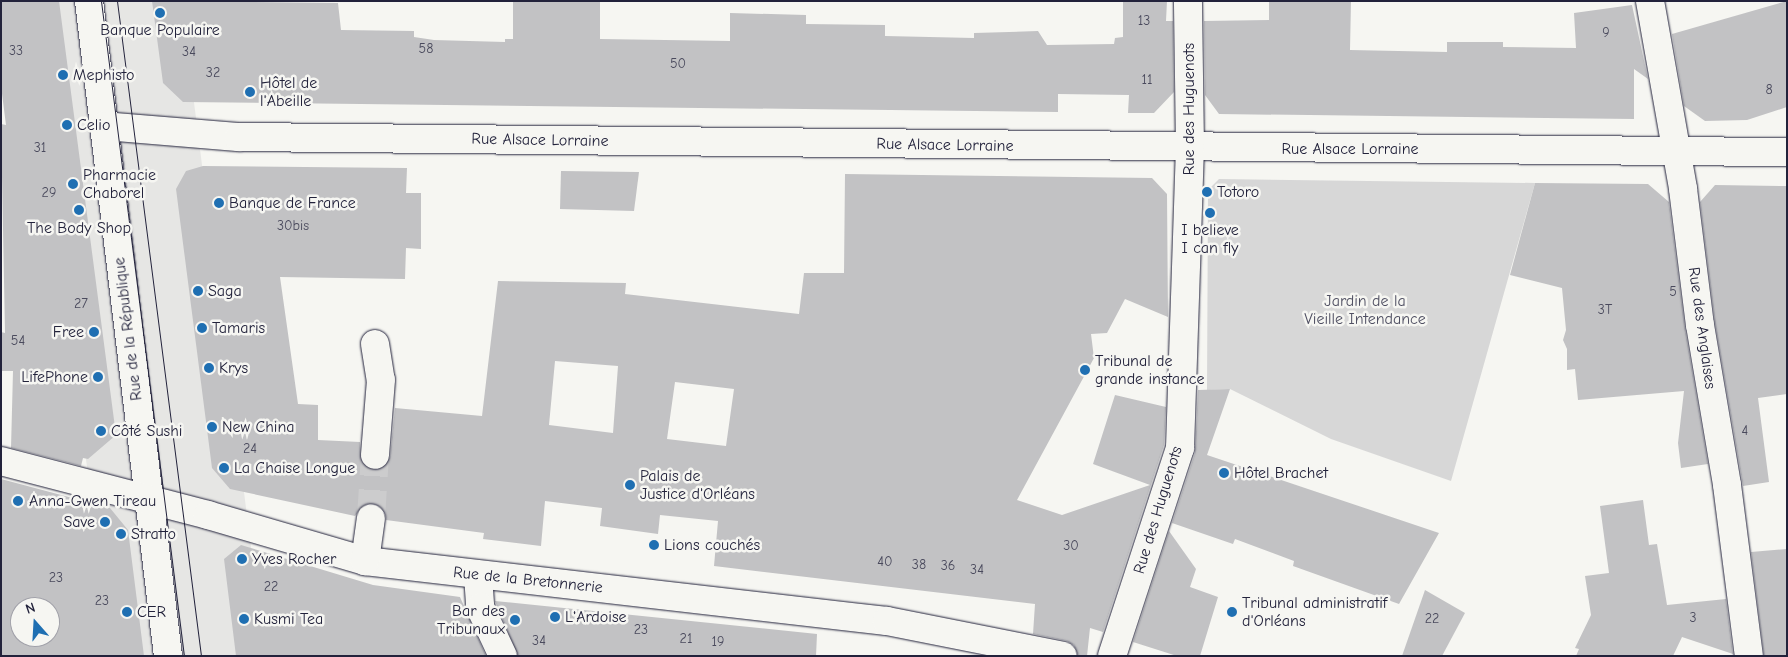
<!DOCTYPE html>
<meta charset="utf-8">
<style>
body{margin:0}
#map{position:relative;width:1788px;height:657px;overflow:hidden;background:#f6f6f2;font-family:"Comic Neue",sans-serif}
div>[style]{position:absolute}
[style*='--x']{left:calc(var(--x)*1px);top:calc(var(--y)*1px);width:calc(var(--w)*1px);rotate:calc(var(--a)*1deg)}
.built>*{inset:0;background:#e6e6e4}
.green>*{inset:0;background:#d7d7d7}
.building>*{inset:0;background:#c2c2c4}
.minor-tunnel>*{height:28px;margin-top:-14px;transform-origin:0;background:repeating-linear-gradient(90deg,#cccccd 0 28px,transparent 0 42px)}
.roads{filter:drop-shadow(0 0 1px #22223b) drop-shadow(0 0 1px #22223b)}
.minor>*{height:28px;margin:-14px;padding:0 14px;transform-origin:14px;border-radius:14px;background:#f6f6f2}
.tram>*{height:1px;margin:-0.5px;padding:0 0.5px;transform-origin:0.5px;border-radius:0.5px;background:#22223b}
.dots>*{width:14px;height:14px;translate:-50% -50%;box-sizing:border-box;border:2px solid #f6f6f2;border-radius:50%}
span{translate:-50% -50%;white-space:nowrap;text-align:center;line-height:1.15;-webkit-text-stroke:5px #f6f6f2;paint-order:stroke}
.number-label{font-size:14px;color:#4a4a5d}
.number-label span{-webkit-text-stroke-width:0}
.poi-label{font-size:16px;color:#22223b}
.left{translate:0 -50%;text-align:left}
.right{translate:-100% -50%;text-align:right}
.street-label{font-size:16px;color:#22223b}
.park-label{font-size:16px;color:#4f4f62}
.frame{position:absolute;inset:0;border:2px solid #22223b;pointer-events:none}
.north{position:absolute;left:10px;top:597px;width:50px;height:50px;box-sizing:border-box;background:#f6f6f2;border:1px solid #a1a1a9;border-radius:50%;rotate:341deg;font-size:14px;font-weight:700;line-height:20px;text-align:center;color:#22223b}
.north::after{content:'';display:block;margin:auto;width:18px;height:22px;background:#1f6fb2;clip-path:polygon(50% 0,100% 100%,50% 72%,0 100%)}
</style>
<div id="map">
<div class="built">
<i style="clip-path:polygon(23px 1px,181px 1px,265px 656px,113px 656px)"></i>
</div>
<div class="green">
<i style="clip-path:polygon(1219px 179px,1535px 183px,1451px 481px,1331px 439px,1230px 389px,1207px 390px,1208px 190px)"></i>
</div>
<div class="building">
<i style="clip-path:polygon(1px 1px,59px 1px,116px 435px,88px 459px,83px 458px,81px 466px,11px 448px,13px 371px,1px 371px,1px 332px,5px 333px,1px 124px,6px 125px,1px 86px)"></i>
<i style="clip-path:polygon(152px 1px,338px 3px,341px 30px,414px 31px,414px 37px,434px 40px,505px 42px,505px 39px,513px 39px,513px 1px,564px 1px,600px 2px,600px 39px,730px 41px,730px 13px,806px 15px,806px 24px,885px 25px,885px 36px,974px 38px,974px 33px,1038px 31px,1047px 45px,1114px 44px,1115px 38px,1123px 37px,1123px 1px,1167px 1px,1166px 21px,1173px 21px,1174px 92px,1154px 113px,1128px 113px,1129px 95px,1058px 94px,1058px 112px,183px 102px,163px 83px)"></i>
<i style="clip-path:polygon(1269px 1px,1351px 1px,1350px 50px,1447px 52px,1447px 42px,1503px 42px,1503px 47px,1576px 48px,1574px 13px,1632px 5px,1648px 79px,1634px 69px,1634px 119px,1219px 114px,1205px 95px,1204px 21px,1269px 20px)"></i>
<i style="clip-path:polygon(1787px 1px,1787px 107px,1747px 120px,1705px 121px,1684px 106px,1672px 34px)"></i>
<i style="clip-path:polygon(evenodd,203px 166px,407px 168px,406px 193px,421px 193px,421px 249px,406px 248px,405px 279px,280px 277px,298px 404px,318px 405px,318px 440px,360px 442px,361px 462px,374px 471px,382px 469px,390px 457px,395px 408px,482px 416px,498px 281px,626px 283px,625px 294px,799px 314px,804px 273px,844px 273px,845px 174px,1152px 178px,1167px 194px,1168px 317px,1125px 299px,1107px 333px,1091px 334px,1094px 358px,1017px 500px,1062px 515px,1150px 485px,1093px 464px,1115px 395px,1166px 407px,1164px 445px,1103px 632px,1090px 628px,1087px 656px,1078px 656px,1074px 645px,1067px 641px,1033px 634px,1035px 604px,714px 566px,718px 521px,660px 515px,658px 534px,600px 526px,602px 508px,545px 501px,541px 546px,483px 539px,484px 533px,386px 520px,385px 512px,374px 503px,365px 504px,355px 516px,230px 489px,212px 468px,176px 189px,186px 171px,203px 166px,555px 361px,618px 366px,613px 433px,549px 425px,555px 361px,203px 166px,675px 382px,734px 389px,726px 446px,667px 439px,675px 382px)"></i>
<i style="clip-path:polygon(561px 171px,639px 172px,634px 211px,560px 209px)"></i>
<i style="clip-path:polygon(1535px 183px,1648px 184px,1669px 202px,1685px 328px,1708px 464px,1681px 468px,1678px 443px,1684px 391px,1578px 400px,1575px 369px,1567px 370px,1567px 349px,1563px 340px,1566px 330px,1562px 288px,1510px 275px)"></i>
<i style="clip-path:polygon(1715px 185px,1787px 186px,1787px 394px,1758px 398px,1769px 482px,1743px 486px,1715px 323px,1700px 202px)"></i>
<i style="clip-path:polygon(1230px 389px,1207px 455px,1439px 533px,1399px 604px,1293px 566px,1294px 561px,1235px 539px,1233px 544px,1172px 523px,1195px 453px,1198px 390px)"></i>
<i style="clip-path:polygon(evenodd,1px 479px,110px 508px,128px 530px,144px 656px,1px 656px,1px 479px,20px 607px,50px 607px,50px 637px,20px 637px,20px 607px)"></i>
<i style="clip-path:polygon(1643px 500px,1649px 545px,1657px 544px,1667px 605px,1726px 599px,1733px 654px,1682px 637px,1673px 656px,1576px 656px,1579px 649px,1575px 648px,1591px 615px,1585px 576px,1609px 573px,1600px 506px)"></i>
<i style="clip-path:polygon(1169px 531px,1196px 569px,1190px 587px,1218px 597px,1200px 656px,1177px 656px,1133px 642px)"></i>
<i style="clip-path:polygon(241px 545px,373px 585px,460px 597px,486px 656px,236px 656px,224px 559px)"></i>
<i style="clip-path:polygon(1787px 549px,1787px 656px,1764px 656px,1751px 552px)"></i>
<i style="clip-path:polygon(1425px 590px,1465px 613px,1442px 656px,1402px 656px)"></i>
<i style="clip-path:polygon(495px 601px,817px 634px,816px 656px,518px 656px)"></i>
</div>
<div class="minor-tunnel">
<i style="--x:371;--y:518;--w:63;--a:-86.4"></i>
</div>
<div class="roads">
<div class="minor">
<i style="--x:89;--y:1;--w:660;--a:83.12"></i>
<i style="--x:1650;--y:1;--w:191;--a:80"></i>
<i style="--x:1683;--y:189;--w:137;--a:82.9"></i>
<i style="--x:1700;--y:325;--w:162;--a:80.4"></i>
<i style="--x:1727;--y:485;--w:172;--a:82.7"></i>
<i style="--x:104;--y:126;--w:135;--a:4.7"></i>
<i style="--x:239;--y:137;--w:1548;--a:0.56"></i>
<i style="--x:375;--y:344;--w:36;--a:81"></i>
<i style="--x:381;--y:380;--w:75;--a:94.6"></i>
<i style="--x:1;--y:461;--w:214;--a:14.6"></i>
<i style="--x:208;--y:515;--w:164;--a:16.3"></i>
<i style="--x:365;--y:561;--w:525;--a:6.56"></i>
<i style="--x:887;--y:621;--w:179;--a:11.2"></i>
<i style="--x:365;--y:561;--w:43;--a:-82.1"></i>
<i style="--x:478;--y:575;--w:32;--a:86"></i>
<i style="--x:480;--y:607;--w:54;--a:64.9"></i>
<i style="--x:1112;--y:656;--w:219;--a:-71.9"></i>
<i style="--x:1180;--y:448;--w:300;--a:-88.1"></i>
<i style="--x:1190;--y:148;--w:147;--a:-90.8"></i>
</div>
</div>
<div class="tram">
<i style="--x:101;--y:1;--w:660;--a:82.78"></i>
<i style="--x:117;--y:1;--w:660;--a:82.69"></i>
</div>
<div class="dots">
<i style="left:160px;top:13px;background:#1f6fb2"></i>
<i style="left:63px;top:75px;background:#1f6fb2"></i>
<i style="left:250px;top:92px;background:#1f6fb2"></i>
<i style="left:67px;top:125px;background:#1f6fb2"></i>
<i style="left:73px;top:184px;background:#1f6fb2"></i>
<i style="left:1207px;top:192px;background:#1f6fb2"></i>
<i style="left:219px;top:203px;background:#1f6fb2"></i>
<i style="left:79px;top:210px;background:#1f6fb2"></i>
<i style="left:1210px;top:213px;background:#1f6fb2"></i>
<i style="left:198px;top:291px;background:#1f6fb2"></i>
<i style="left:202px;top:328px;background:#1f6fb2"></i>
<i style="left:94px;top:332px;background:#1f6fb2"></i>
<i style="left:209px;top:368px;background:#1f6fb2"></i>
<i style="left:1085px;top:370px;background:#1f6fb2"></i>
<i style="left:98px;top:377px;background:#1f6fb2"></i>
<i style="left:212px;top:427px;background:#1f6fb2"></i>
<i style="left:101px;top:431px;background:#1f6fb2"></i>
<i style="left:224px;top:468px;background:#1f6fb2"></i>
<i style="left:1224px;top:473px;background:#1f6fb2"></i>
<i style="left:630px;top:485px;background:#1f6fb2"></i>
<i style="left:18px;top:501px;background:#1f6fb2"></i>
<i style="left:105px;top:522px;background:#1f6fb2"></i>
<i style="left:121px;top:534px;background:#1f6fb2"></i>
<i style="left:654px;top:545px;background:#1f6fb2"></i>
<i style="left:242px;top:559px;background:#1f6fb2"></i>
<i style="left:127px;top:612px;background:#1f6fb2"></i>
<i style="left:1232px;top:612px;background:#1f6fb2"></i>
<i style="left:555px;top:617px;background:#1f6fb2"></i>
<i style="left:244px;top:619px;background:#1f6fb2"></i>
<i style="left:515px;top:620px;background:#1f6fb2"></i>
</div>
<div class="number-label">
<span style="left:1144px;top:21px">13</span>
<span style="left:1606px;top:33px">9</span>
<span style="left:426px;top:49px">58</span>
<span style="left:16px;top:51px">33</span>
<span style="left:189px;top:52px">34</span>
<span style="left:678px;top:64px">50</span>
<span style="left:213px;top:73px">32</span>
<span style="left:1147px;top:80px">11</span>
<span style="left:1769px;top:90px">8</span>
<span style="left:40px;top:148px">31</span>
<span style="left:49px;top:193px">29</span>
<span style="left:293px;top:226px">30bis</span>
<span style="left:1673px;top:292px">5</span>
<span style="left:81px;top:304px">27</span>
<span style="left:1605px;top:310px">3T</span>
<span style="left:18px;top:341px">54</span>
<span style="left:1745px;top:431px">4</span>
<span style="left:250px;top:449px">24</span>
<span style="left:1071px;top:546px">30</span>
<span style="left:885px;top:562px">40</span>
<span style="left:919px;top:565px">38</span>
<span style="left:948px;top:566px">36</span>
<span style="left:977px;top:570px">34</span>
<span style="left:56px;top:578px">23</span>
<span style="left:271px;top:587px">22</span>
<span style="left:102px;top:601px">23</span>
<span style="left:1693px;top:618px">3</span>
<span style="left:1432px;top:619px">22</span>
<span style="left:641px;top:630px">23</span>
<span style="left:686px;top:639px">21</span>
<span style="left:539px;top:641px">34</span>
<span style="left:718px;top:642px">19</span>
</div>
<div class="poi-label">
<span style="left:160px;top:30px">Banque Populaire</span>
<span class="left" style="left:73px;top:75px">Mephisto</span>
<span class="left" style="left:260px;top:92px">Hôtel de<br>l'Abeille</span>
<span class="left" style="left:77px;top:125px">Celio</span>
<span class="left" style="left:83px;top:184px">Pharmacie<br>Chaborel</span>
<span class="left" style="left:1217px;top:192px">Totoro</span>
<span class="left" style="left:229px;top:203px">Banque de France</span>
<span style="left:79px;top:228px">The Body Shop</span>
<span style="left:1210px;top:239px">I believe<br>I can fly</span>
<span class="left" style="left:208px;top:291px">Saga</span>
<span class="left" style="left:212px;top:328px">Tamaris</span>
<span class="right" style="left:84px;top:332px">Free</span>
<span class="left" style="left:1095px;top:370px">Tribunal de<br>grande instance</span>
<span class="left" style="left:219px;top:368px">Krys</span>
<span class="right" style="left:88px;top:377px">LifePhone</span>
<span class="left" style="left:222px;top:427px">New China</span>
<span class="left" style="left:111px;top:431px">Côté Sushi</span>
<span class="left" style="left:234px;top:468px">La Chaise Longue</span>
<span class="left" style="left:1234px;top:473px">Hôtel Brachet</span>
<span class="left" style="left:640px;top:485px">Palais de<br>Justice d'Orléans</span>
<span class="left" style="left:29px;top:501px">Anna-Gwen Tireau</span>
<span class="right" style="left:95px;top:522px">Save</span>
<span class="left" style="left:131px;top:534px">Stratto</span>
<span class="left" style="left:664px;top:545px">Lions couchés</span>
<span class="left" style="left:252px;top:559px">Yves Rocher</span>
<span class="left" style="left:1242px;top:612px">Tribunal administratif<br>d'Orléans</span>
<span class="right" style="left:505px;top:620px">Bar des<br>Tribunaux</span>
<span class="left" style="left:137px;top:612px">CER</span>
<span class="left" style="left:565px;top:617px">L'Ardoise</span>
<span class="left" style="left:254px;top:619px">Kusmi Tea</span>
</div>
<div class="street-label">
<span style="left:1189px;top:109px;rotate:-90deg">Rue des Huguenots</span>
<span style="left:540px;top:140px;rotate:1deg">Rue Alsace Lorraine</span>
<span style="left:945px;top:145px;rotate:1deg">Rue Alsace Lorraine</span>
<span style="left:1350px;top:149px">Rue Alsace Lorraine</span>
<span style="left:1702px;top:328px;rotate:82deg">Rue des Anglaises</span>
<span style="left:128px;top:329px;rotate:-97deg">Rue de la République</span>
<span style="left:1158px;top:510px;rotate:-73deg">Rue des Huguenots</span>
<span style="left:528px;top:580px;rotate:6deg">Rue de la Bretonnerie</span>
</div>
<div class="park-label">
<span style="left:1365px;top:310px">Jardin de la<br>Vieille Intendance</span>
</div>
<div class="frame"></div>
<div class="north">N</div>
</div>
